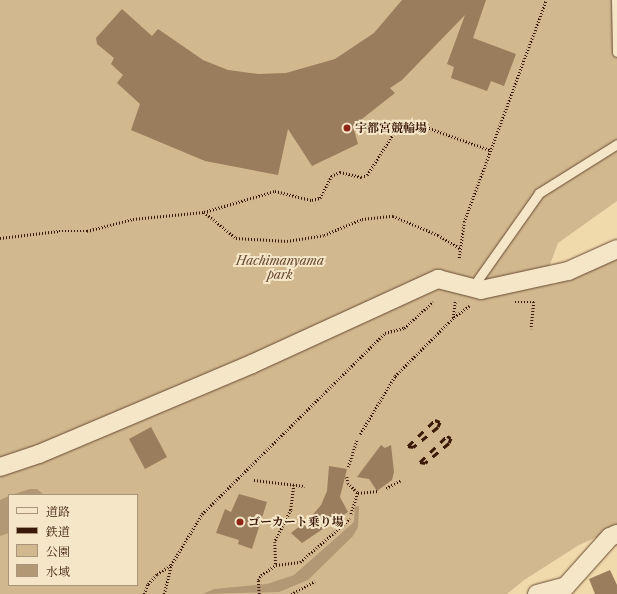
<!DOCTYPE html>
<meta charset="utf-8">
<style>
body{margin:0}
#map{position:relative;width:617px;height:594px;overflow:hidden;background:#f0d9ab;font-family:"Libre Caslon Text","Noto Serif JP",serif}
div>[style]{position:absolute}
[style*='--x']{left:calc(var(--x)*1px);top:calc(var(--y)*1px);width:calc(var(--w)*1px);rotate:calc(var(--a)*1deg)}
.green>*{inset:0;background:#d1b88f}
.water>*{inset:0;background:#b29874}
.building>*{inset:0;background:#997d5d}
.path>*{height:2.5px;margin-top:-1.25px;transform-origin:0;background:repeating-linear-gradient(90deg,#3a1908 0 1px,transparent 0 3px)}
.roads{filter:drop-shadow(0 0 1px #684931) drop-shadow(0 0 1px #684931)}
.lane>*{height:9px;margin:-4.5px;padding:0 4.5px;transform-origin:4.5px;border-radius:4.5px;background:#f5e6c8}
.street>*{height:18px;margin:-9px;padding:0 9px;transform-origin:9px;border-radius:9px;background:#f5e6c8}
.rail>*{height:3px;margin-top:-1.5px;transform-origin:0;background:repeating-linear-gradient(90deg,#3a1908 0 7px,transparent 0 14px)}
.dots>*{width:11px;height:11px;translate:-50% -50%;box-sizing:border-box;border:2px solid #f5e6c8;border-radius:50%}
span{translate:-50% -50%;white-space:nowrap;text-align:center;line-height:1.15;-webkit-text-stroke:4px #f5e6c8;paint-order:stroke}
.poi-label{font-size:12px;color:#3a1908;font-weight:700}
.left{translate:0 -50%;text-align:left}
.park-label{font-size:12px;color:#674930;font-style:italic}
.legend{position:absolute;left:8px;top:494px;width:130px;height:92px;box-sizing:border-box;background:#f5e6c8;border:1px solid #aa947b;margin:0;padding:5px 7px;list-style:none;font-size:12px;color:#3a1908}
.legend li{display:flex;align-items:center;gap:8px;height:20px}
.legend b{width:20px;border:1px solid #aa947b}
</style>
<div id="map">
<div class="green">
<i style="clip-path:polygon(evenodd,0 0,617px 0,617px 201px,558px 243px,549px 267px,553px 285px,617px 256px,617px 528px,579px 545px,524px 580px,507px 594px,0 594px,0 0,9px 495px,137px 495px,137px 585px,9px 585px,9px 495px)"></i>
</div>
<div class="water">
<i style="clip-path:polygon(30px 489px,37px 489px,44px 495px,11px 495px)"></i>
<i style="clip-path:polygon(9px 496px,9px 533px,0 536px,0 500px)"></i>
<i style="clip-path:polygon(359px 506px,358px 527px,353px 536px,308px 580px,279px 592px,203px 594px,214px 589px,267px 584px,294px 575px,354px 522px,355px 507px)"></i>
</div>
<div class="building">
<i style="clip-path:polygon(402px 0,486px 0,473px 38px,516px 54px,504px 86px,491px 81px,487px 91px,451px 78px,454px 67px,447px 64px,465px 15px,402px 80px,390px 88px,395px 93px,353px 126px,358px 144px,312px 166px,288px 129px,278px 175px,205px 161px,131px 130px,140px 104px,117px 83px,123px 75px,111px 64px,114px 58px,97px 44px,96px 38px,122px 9px,152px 36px,158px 29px,203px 60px,228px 70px,258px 74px,286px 73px,335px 59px,374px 33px)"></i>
<i style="clip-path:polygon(151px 427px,167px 457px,145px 469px,129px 439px)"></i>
<i style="clip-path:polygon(381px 445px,385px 448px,391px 445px,394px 472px,392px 480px,377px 491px,369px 479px,357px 477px)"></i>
<i style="clip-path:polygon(329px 466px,347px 469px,340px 497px,348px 512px,302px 543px,291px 533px,310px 518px,321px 505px,327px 491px)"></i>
<i style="clip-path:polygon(239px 494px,267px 502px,252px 549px,238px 544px,239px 540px,216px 533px,225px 509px,231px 512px)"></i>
<i style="clip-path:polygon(610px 570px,617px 585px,617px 594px,595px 594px,589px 579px)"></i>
</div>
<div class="path">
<i style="--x:204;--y:212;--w:41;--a:39.1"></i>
<i style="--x:236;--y:238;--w:51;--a:3.4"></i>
<i style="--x:287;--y:241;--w:37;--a:-9"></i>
<i style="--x:324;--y:235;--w:41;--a:-22.8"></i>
<i style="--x:362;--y:219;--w:31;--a:-6"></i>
<i style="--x:393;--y:216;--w:49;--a:22.9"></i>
<i style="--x:438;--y:235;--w:26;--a:31"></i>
<i style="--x:0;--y:238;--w:59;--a:-6.8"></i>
<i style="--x:59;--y:231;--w:28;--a:0"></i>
<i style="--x:87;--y:231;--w:48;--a:-14.6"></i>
<i style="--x:133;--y:219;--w:71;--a:-5.6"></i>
<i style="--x:204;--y:212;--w:74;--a:-16.5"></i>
<i style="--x:275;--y:191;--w:38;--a:14"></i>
<i style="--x:312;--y:200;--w:8;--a:-14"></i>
<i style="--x:320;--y:198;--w:25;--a:-63"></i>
<i style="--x:331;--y:176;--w:10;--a:-24"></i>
<i style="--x:340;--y:172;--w:22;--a:13"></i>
<i style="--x:361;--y:177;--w:6;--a:-18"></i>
<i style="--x:367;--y:175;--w:56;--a:-57.4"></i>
<i style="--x:397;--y:128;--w:19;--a:-16"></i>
<i style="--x:415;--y:123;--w:80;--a:19.8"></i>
<i style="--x:459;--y:258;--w:36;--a:-82"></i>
<i style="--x:464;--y:222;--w:237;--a:-69.7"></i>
<i style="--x:515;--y:302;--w:19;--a:0"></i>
<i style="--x:534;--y:302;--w:27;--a:96"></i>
<i style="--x:454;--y:317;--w:19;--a:-36"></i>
<i style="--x:360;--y:434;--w:68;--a:-58.9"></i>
<i style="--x:395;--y:376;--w:82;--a:-45"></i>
<i style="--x:453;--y:318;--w:17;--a:-83"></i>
<i style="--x:348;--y:467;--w:28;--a:-72"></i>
<i style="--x:347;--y:477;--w:6;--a:81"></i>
<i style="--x:348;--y:483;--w:14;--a:45"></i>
<i style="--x:358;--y:493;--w:23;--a:108"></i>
<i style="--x:254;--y:480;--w:51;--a:6.7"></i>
<i style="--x:294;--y:485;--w:25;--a:97"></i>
<i style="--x:291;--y:510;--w:36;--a:117"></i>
<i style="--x:275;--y:542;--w:23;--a:88"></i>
<i style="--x:276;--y:565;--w:24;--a:-7"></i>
<i style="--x:300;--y:562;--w:66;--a:-40.7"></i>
<i style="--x:386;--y:488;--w:16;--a:-27"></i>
<i style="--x:358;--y:493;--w:20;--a:-6"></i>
<i style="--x:144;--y:594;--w:11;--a:-68"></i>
<i style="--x:148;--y:584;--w:13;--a:-48"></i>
<i style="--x:157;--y:574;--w:17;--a:-33"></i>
<i style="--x:164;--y:594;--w:30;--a:-76"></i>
<i style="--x:171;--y:565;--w:60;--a:-58.7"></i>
<i style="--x:202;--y:514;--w:257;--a:-44.7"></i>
<i style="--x:385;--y:333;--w:20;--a:-15"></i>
<i style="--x:404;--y:328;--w:39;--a:-42"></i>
<i style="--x:259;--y:594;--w:14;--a:-94"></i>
<i style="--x:258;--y:580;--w:6;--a:-59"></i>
<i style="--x:261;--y:575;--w:18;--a:-34"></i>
<i style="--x:291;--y:594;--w:27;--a:-28"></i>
</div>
<div class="roads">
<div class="lane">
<i style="--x:616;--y:0;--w:52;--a:88.9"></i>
<i style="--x:472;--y:288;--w:116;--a:-54.8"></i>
<i style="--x:539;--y:193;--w:92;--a:-32.1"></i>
</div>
<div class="street">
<i style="--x:0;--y:467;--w:41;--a:-18.4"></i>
<i style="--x:39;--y:454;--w:231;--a:-22.9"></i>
<i style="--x:252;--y:364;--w:205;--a:-24.6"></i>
<i style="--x:438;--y:279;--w:44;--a:14.3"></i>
<i style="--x:481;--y:290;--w:89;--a:-12.3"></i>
<i style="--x:568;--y:271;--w:54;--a:-24.2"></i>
<i style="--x:537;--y:594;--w:30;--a:-15"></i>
<i style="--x:566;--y:586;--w:66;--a:-48.1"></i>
<i style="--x:610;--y:537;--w:8;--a:-23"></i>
</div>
</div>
<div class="rail">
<i style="--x:435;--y:420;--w:5;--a:22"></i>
<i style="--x:440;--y:422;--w:5;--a:112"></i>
<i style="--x:438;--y:427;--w:32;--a:141"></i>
<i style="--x:413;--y:447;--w:5;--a:-169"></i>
<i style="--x:408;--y:446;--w:37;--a:-44"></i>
<i style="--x:447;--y:436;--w:4;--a:27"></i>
<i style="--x:451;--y:438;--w:5;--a:112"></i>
<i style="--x:449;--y:443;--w:31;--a:140"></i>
<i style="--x:425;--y:463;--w:5;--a:-169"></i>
<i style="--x:420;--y:462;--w:37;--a:-44"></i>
</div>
<div class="dots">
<i style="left:347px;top:128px;background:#8f2418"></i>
<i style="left:240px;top:522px;background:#8f2418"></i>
</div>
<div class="poi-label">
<span class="left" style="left:355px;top:128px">宇都宮競輪場</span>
<span class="left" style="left:248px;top:522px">ゴーカート乗り場</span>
</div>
<div class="park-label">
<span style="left:280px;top:268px">Hachimanyama<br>park</span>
</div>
<ul class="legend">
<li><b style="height:5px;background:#f5e6c8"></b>道路</li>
<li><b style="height:5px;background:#3a1908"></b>鉄道</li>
<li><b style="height:11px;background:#d1b88f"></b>公園</li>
<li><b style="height:11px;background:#b29874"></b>水域</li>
</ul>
</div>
